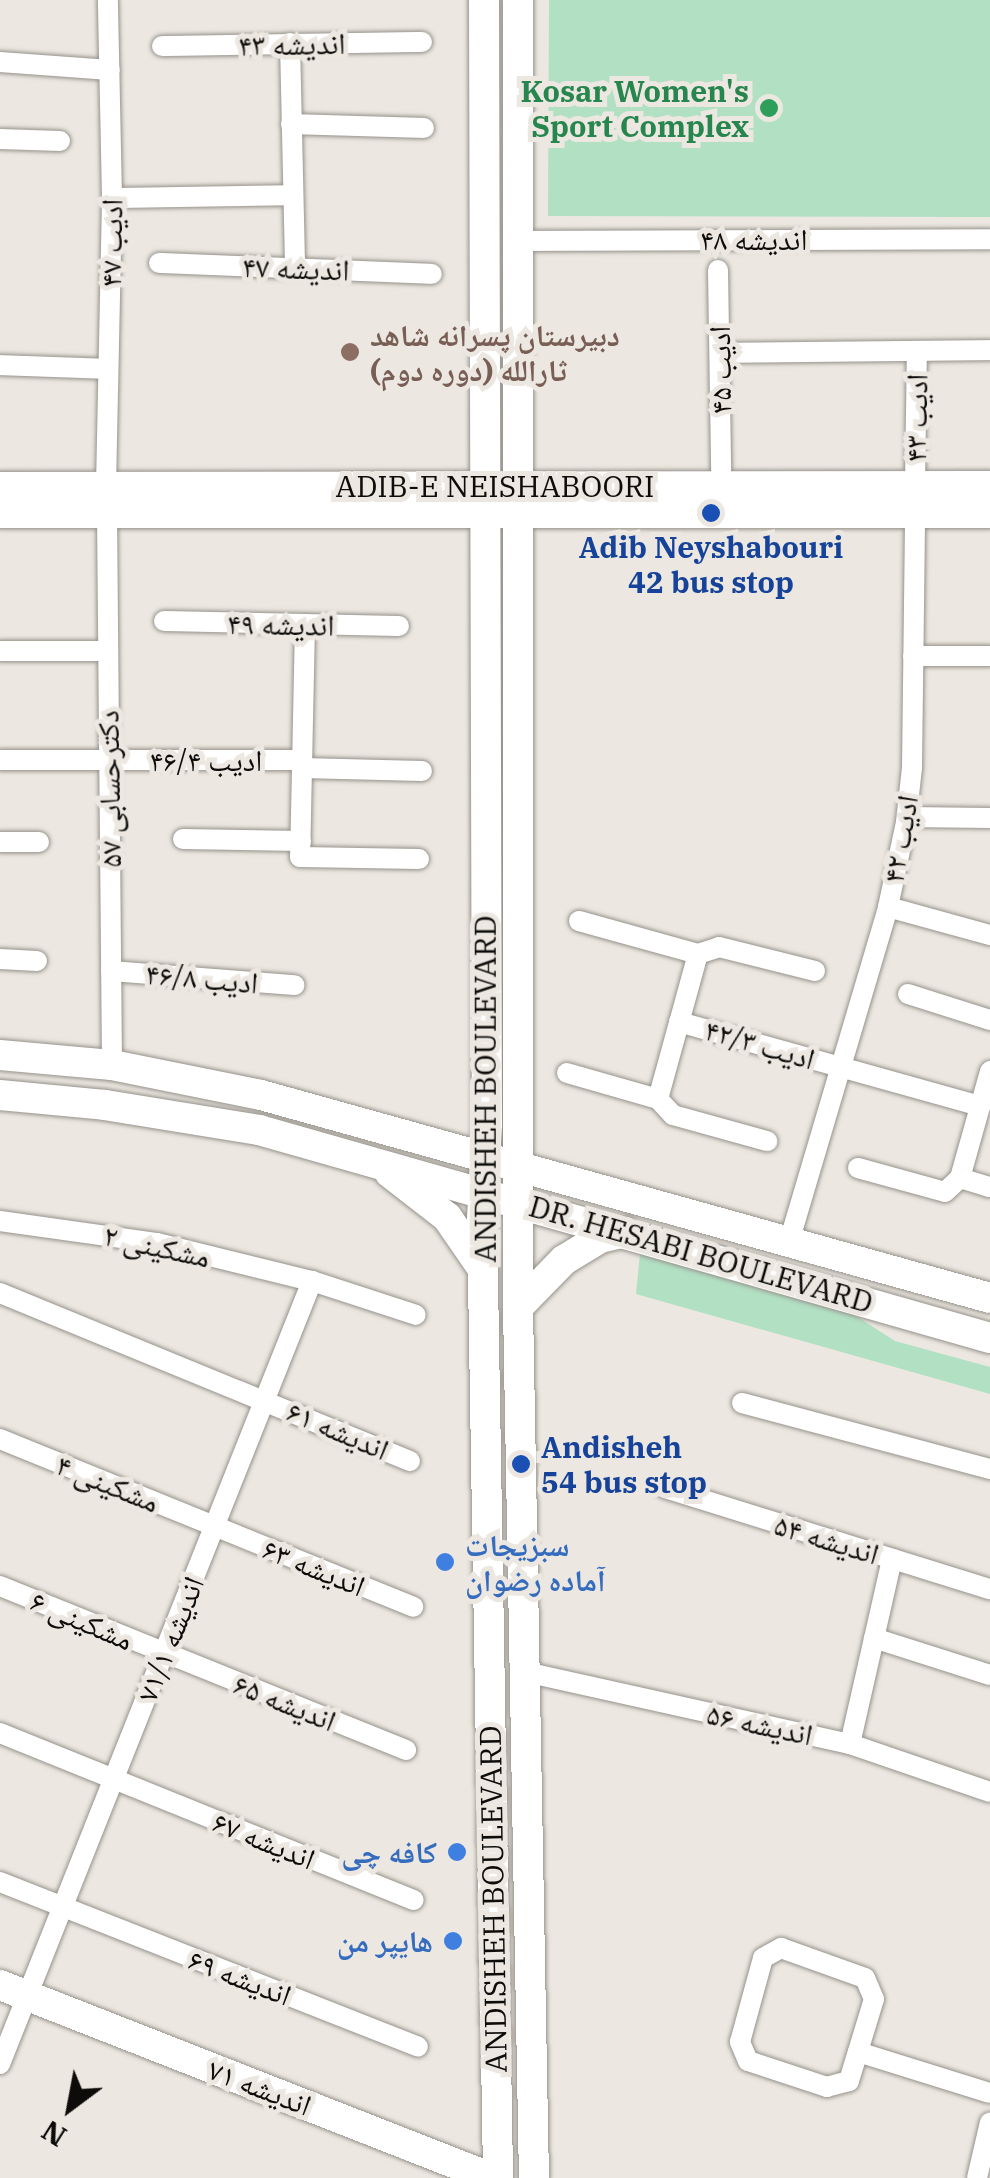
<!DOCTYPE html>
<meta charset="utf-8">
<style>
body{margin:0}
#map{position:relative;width:990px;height:2178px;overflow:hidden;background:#ece8e1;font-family:"IBM Plex Serif","Noto Naskh Arabic",serif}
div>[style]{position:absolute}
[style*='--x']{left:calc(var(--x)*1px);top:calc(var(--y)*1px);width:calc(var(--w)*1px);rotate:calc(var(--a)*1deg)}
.green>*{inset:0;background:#b1e0c3}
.roads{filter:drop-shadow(0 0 2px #96928b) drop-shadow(0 0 2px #96928b)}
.street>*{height:20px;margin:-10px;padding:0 10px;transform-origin:10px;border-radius:10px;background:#fff}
.secondary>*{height:30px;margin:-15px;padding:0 15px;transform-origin:15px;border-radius:15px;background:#fff}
.dots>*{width:28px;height:28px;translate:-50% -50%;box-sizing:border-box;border:5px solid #ece8e1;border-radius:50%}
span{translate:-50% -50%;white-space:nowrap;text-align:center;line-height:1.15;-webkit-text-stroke:10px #ece8e1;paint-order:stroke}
.street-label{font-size:30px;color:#0d0c0a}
.leisure-label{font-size:30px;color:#27864d;font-weight:700}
.right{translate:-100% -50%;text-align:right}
.education-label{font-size:30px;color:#785e54;font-weight:700}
.left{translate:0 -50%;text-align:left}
.transit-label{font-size:30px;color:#164399;font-weight:700}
.shop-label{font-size:30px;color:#366cbe;font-weight:700}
.north{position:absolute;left:20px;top:2058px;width:100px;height:100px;-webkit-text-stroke:8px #ece8e1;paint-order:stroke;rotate:212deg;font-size:28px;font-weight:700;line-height:40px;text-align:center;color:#0d0c0a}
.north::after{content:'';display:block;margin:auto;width:35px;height:45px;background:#0d0c0a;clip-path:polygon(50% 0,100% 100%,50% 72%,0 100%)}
</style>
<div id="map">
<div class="green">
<i style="clip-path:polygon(549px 0,990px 0,990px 217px,548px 216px)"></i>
<i style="clip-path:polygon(640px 1254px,856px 1316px,895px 1341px,990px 1367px,990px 1394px,636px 1294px)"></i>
</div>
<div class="roads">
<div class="street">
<i style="--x:290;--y:43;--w:225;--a:88.7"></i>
<i style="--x:162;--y:46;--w:260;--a:-0.9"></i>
<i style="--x:0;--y:62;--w:110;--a:4.2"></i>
<i style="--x:291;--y:124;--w:133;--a:1.7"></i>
<i style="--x:0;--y:139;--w:60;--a:1.9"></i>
<i style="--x:112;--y:198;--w:181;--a:-0.9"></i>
<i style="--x:518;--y:241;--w:472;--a:-0.2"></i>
<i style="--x:159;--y:263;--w:273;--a:2.3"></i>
<i style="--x:718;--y:270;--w:200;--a:89.1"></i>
<i style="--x:720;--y:353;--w:270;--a:-0.6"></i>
<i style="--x:0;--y:365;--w:108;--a:2.1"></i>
<i style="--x:915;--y:486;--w:135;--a:-89.2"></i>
<i style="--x:106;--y:487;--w:289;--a:-88.8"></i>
<i style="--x:112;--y:198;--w:198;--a:-91.2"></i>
<i style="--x:107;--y:513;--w:552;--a:89.48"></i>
<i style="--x:164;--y:621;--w:235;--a:1.2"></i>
<i style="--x:305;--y:624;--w:233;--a:91.2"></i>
<i style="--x:300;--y:857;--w:119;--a:1"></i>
<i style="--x:0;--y:651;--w:108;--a:0"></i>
<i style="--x:913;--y:656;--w:77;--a:0"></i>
<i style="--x:0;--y:760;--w:302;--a:0"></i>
<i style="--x:302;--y:768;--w:120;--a:1.4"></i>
<i style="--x:907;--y:817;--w:83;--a:0.7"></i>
<i style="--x:183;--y:839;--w:118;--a:1"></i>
<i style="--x:0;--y:842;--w:39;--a:0"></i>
<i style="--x:888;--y:907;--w:106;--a:15.4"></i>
<i style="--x:579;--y:921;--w:123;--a:15.5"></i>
<i style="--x:698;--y:954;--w:22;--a:-18"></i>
<i style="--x:719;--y:947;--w:99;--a:14"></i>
<i style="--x:0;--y:959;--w:37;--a:3"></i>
<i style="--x:111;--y:971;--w:184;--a:4.4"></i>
<i style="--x:908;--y:994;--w:86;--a:17.6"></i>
<i style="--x:679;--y:1022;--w:313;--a:15.6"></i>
<i style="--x:567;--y:1073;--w:95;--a:15.9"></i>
<i style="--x:658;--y:1099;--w:150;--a:-74.6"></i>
<i style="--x:658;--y:1099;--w:22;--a:47"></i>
<i style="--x:673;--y:1115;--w:98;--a:15.5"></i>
<i style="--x:858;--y:1168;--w:90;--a:15.4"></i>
<i style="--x:945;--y:1192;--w:21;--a:-43"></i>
<i style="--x:960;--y:1178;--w:111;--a:-74.3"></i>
<i style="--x:960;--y:1178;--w:31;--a:17"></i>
<i style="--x:0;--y:1221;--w:159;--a:8"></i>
<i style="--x:157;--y:1243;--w:160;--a:13.8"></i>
<i style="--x:312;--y:1281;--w:109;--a:18.1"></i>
<i style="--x:789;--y:1242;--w:349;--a:-73.5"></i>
<i style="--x:888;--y:907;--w:87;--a:-78"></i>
<i style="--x:906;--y:822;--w:54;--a:-83.7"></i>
<i style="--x:912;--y:768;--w:255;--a:-89.3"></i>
<i style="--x:0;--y:1293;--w:443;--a:22.3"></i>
<i style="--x:742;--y:1403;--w:257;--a:14.9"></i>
<i style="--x:0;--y:1439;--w:446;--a:22.1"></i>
<i style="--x:665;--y:1488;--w:340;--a:17.3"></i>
<i style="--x:0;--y:1586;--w:438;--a:22"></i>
<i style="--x:874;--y:1638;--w:122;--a:17.7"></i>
<i style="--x:525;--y:1672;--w:333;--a:12.5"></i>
<i style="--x:850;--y:1744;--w:148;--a:18.9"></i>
<i style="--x:0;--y:1733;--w:446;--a:22"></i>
<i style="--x:850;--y:1744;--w:190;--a:-77.2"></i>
<i style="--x:0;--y:1882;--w:449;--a:21.5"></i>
<i style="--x:781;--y:1948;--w:89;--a:19.7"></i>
<i style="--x:865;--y:1978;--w:23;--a:67"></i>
<i style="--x:874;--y:1999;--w:86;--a:107"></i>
<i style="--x:849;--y:2081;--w:23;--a:165"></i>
<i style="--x:827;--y:2087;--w:83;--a:-161.8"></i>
<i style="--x:748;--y:2061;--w:21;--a:-113"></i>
<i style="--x:740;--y:2042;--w:87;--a:-74.7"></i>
<i style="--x:763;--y:1958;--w:21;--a:-29"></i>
<i style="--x:858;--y:2052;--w:138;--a:17.3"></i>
<i style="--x:0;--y:2064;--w:843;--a:-68.27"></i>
<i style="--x:977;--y:2178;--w:57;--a:-76.9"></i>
</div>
<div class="secondary">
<i style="--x:484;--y:0;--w:1124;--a:89.85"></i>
<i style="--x:487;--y:1124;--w:95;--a:93"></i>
<i style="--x:482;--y:1219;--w:959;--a:89.04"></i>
<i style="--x:518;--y:0;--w:1307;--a:90"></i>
<i style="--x:518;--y:1307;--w:871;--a:88.95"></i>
<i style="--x:0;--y:487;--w:990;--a:-0.06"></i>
<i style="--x:0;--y:513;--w:990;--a:0"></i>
<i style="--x:0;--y:1055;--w:112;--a:5.1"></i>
<i style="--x:112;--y:1065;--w:152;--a:11.4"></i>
<i style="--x:261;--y:1095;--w:757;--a:15.56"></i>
<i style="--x:0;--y:1095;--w:105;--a:5.4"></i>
<i style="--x:105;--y:1105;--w:156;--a:9.2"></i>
<i style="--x:259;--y:1130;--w:760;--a:15.88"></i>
<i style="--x:390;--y:1173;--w:72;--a:37.7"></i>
<i style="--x:447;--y:1217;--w:62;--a:55.5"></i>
<i style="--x:518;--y:1307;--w:66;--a:-45.6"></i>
<i style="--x:564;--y:1260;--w:42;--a:-31.4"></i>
<i style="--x:600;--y:1238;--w:26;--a:-13"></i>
<i style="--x:0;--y:1985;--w:529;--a:21.42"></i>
</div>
</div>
<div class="dots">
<i style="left:769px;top:108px;background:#2e9e5b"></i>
<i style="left:350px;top:352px;background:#8d6e63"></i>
<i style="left:711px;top:513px;background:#1a4fb4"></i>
<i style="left:521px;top:1464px;background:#1a4fb4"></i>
<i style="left:445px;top:1562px;background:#3f7fe0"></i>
<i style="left:457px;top:1852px;background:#3f7fe0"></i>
<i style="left:453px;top:1941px;background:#3f7fe0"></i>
</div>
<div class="street-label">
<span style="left:292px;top:44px;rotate:-1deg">اندیشه ۴۳</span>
<span style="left:754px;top:239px">اندیشه ۴۸</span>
<span style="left:111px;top:243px;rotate:-89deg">ادیب ۴۷</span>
<span style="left:296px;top:268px;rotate:2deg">اندیشه ۴۷</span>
<span style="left:720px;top:370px;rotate:-91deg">ادیب ۴۵</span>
<span style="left:916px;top:418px;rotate:-89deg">ادیب ۴۳</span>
<span style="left:495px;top:486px">ADIB-E NEISHABOORI</span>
<span style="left:281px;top:624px;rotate:1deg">اندیشه ۴۹</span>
<span style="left:206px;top:760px">ادیب ۴۶/۴</span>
<span style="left:109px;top:789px;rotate:-91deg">دکترحسابی ۵۷</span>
<span style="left:900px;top:839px;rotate:-80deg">ادیب ۴۲</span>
<span style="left:202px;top:978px;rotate:5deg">ادیب ۴۶/۸</span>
<span style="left:760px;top:1044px;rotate:16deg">ادیب ۴۲/۳</span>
<span style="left:485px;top:1089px;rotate:-90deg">ANDISHEH BOULEVARD</span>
<span style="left:157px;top:1246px;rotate:12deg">مشکینی ۲</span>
<span style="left:701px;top:1254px;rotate:16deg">DR. HESABI BOULEVARD</span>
<span style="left:338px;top:1430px;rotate:23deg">اندیشه ۶۱</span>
<span style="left:108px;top:1483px;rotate:22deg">مشکینی ۴</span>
<span style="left:827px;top:1539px;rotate:17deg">اندیشه ۵۴</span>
<span style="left:314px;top:1567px;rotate:22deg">اندیشه ۶۳</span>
<span style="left:82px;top:1620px;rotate:23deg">مشکینی ۶</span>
<span style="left:170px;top:1639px;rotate:-68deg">اندیشه ۷۱/۱</span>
<span style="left:285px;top:1702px;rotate:22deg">اندیشه ۶۵</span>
<span style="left:760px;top:1724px;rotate:12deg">اندیشه ۵۶</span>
<span style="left:264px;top:1840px;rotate:22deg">اندیشه ۶۷</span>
<span style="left:493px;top:1899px;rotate:-91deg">ANDISHEH BOULEVARD</span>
<span style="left:240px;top:1977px;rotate:21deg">اندیشه ۶۹</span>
<span style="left:260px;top:2087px;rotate:21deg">اندیشه ۷۱</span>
</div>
<div class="leisure-label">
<span class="right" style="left:749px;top:108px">Kosar Women's<br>Sport Complex</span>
</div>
<div class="education-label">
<span class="left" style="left:370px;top:352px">دبیرستان پسرانه شاهد<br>ثارالله (دوره دوم)</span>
</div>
<div class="transit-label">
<span style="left:711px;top:564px">Adib Neyshabouri<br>42 bus stop</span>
<span class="left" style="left:541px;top:1464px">Andisheh<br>54 bus stop</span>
</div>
<div class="shop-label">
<span class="left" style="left:465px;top:1562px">سبزیجات<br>آماده رضوان</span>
<span class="right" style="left:437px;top:1852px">کافه چی</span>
<span class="right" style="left:433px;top:1941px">هایپر من</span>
</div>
<div class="north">N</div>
</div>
